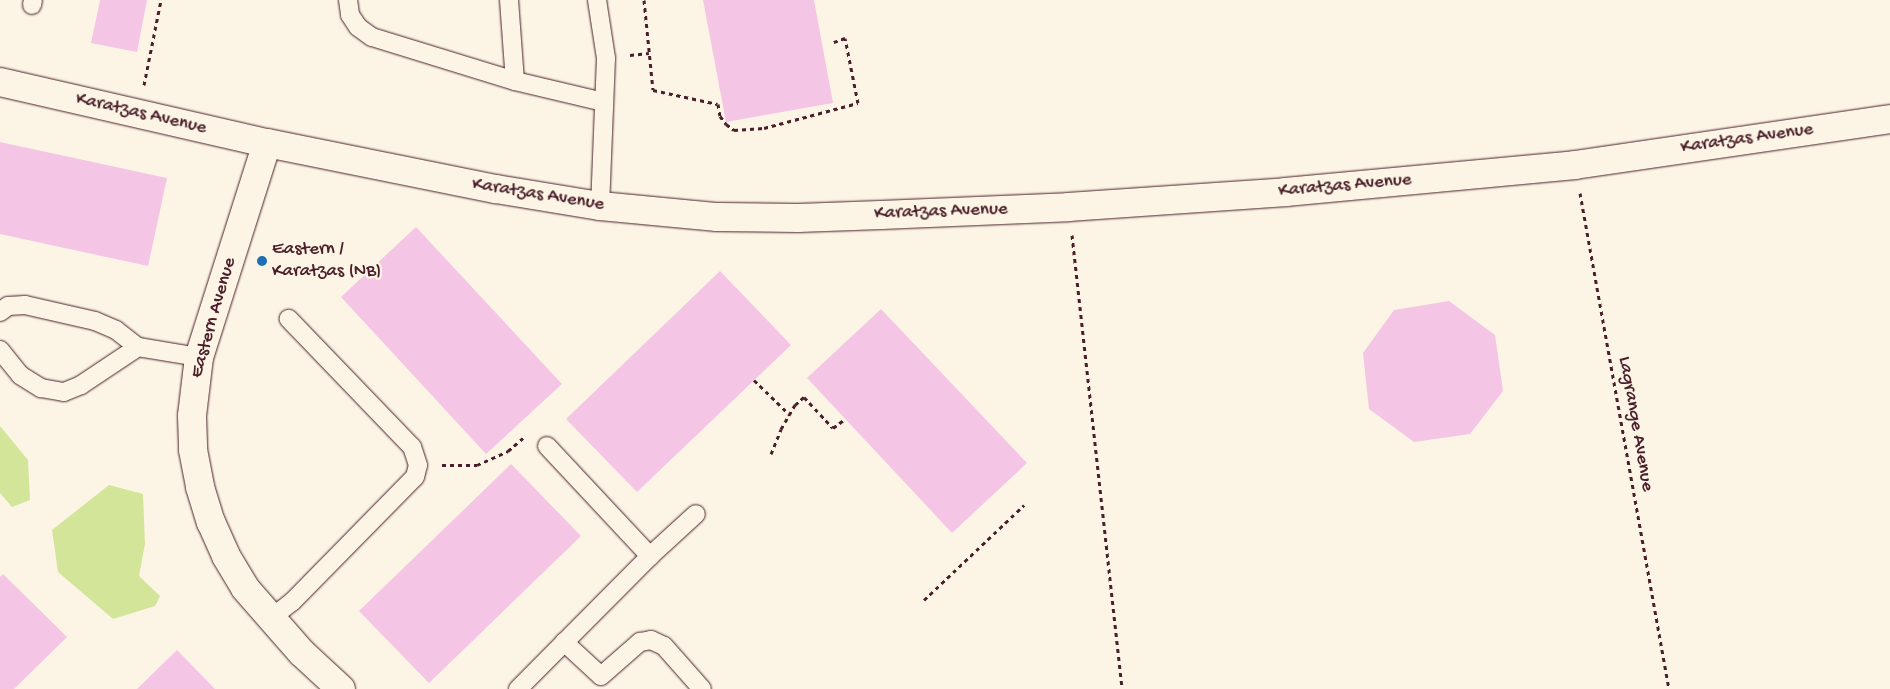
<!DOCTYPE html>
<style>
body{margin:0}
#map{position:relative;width:1890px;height:689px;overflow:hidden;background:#fcf5e5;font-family:"Gochi Hand",sans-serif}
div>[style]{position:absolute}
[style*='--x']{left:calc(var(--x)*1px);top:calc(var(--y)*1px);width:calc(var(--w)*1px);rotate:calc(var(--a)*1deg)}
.green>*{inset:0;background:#d2e599}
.building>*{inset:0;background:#f5c5e6}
.path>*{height:3px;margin-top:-1.5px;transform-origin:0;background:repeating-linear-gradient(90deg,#4a1f2b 0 4px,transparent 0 8px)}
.roads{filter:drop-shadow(0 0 1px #4a1f2b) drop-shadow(0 0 1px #4a1f2b)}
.lane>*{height:18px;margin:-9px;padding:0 9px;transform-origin:9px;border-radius:9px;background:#fcf5e5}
.street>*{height:28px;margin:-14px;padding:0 14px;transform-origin:14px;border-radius:14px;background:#fcf5e5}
.dots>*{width:14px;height:14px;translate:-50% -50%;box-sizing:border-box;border:2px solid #fcf5e5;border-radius:50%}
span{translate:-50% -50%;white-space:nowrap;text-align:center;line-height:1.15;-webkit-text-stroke:4.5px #fcf5e5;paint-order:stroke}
.street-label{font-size:19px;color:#4a1f2b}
.poi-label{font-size:19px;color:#4a1f2b}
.left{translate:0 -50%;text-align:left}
</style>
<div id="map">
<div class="green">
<i style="clip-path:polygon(0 426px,28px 460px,30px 500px,12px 507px,0 493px)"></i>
<i style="clip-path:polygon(109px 485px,143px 494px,145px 544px,139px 576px,160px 596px,155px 606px,113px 619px,58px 572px,52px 530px)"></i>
</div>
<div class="building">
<i style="clip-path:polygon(100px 0,147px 0,137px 52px,91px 43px)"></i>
<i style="clip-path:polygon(703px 0,814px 0,833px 103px,726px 122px)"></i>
<i style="clip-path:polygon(0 142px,167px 178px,148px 266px,0 234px)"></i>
<i style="clip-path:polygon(416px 227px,562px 384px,486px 454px,341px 297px)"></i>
<i style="clip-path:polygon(720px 271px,791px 345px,637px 492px,566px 419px)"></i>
<i style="clip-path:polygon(1449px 301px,1495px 335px,1503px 391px,1470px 434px,1414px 442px,1369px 409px,1363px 353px,1394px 310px)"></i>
<i style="clip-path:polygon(881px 309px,1027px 463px,952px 533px,807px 378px)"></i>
<i style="clip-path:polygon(511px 464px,581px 536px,429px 683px,359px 611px)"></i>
<i style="clip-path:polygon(3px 574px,67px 637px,14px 689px,0 689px,0 577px)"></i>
<i style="clip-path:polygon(177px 650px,215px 689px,137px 689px)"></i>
</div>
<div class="path">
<i style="--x:644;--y:0;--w:90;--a:84.3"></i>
<i style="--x:653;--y:90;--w:66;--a:12.2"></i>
<i style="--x:718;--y:104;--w:12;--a:81"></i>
<i style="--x:720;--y:116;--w:10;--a:53"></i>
<i style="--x:726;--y:124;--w:10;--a:37"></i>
<i style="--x:734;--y:130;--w:30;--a:-4"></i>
<i style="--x:764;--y:128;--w:97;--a:-14.9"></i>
<i style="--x:858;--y:103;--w:66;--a:-101.3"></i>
<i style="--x:845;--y:38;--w:12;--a:160"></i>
<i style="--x:630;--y:55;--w:19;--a:-6"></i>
<i style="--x:144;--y:85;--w:87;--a:-78.7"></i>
<i style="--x:1580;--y:193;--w:504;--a:79.83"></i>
<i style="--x:1072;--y:235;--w:457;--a:83.7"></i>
<i style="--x:754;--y:380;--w:50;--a:44.2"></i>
<i style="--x:771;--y:454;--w:27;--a:-68"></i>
<i style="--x:781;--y:429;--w:28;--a:-60"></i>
<i style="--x:795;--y:405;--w:12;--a:-42"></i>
<i style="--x:804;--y:397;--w:42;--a:46.9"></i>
<i style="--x:833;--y:428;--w:15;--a:-37"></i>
<i style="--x:442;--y:465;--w:35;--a:0"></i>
<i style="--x:477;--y:465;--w:34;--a:-24"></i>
<i style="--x:508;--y:451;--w:20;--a:-41"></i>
<i style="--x:924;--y:600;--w:138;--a:-43.5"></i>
</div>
<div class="roads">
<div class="lane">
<i style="--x:348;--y:0;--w:15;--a:82"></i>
<i style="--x:350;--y:15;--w:14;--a:56"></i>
<i style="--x:358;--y:27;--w:17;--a:36"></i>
<i style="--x:372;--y:37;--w:150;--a:17.1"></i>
<i style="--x:515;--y:81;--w:91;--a:13.3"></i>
<i style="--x:509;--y:0;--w:81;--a:85.8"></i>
<i style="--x:597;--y:0;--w:59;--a:81.2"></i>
<i style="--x:606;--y:58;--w:148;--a:92.3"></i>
<i style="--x:32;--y:5;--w:5;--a:-79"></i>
<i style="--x:0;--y:312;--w:10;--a:-37"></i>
<i style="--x:8;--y:306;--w:17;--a:-3"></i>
<i style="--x:25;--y:305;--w:72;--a:12.9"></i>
<i style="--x:95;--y:321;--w:23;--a:23"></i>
<i style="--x:116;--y:330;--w:28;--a:38"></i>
<i style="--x:138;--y:347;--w:62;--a:9.3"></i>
<i style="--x:0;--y:350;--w:32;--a:51"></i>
<i style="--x:20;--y:375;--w:25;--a:32"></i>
<i style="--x:41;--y:388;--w:23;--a:10"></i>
<i style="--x:64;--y:392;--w:18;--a:-22"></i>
<i style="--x:81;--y:385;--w:69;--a:-33.7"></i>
<i style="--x:547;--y:446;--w:151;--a:46.9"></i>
<i style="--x:270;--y:619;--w:28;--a:-38"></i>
<i style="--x:292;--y:602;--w:175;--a:-45.5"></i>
<i style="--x:415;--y:477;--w:12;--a:-76"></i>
<i style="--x:418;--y:465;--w:19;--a:-108"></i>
<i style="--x:412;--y:447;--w:178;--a:-133.9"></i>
<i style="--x:564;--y:642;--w:50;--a:42.6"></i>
<i style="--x:601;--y:676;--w:52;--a:-41.1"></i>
<i style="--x:640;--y:642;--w:11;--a:-10"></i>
<i style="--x:651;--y:640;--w:14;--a:25"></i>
<i style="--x:664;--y:646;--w:57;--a:48.5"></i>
<i style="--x:518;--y:689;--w:187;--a:-45.2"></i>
<i style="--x:650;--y:556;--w:62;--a:-42.4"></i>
</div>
<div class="street">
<i style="--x:0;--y:82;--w:274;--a:12.9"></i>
<i style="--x:267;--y:143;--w:234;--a:11.4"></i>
<i style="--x:496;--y:189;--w:105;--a:9.3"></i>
<i style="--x:600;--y:206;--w:118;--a:5.4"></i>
<i style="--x:717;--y:217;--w:81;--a:0.7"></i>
<i style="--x:798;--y:218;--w:83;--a:-2.1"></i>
<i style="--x:881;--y:215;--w:187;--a:-2.4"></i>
<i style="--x:1068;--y:207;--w:219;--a:-3.9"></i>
<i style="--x:1286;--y:192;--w:290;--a:-5.3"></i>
<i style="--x:1575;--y:165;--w:318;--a:-8.3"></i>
<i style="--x:267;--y:143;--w:225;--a:107.6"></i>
<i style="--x:199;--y:357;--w:59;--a:96.8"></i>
<i style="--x:192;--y:416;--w:34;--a:88"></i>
<i style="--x:193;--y:450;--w:38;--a:79"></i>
<i style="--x:200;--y:487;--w:37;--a:73"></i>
<i style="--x:211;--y:522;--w:37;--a:66"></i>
<i style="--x:226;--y:556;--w:37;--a:59"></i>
<i style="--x:245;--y:588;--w:86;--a:48.8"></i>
<i style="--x:302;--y:653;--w:53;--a:42.7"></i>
</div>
</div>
<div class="dots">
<i style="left:262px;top:261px;background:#1f6fb2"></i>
</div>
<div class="street-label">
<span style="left:141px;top:114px;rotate:13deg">Karatzas Avenue</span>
<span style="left:1747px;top:139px;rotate:-8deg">Karatzas Avenue</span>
<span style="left:1345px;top:186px;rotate:-5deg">Karatzas Avenue</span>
<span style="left:538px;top:195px;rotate:9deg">Karatzas Avenue</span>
<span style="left:941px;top:212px;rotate:-2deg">Karatzas Avenue</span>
<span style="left:214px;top:318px;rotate:-74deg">Eastern Avenue</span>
<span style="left:1635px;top:424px;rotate:80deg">Lagrange Avenue</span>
</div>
<div class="poi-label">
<span class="left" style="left:272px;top:261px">Eastern /<br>Karatzas (NB)</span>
</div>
</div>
